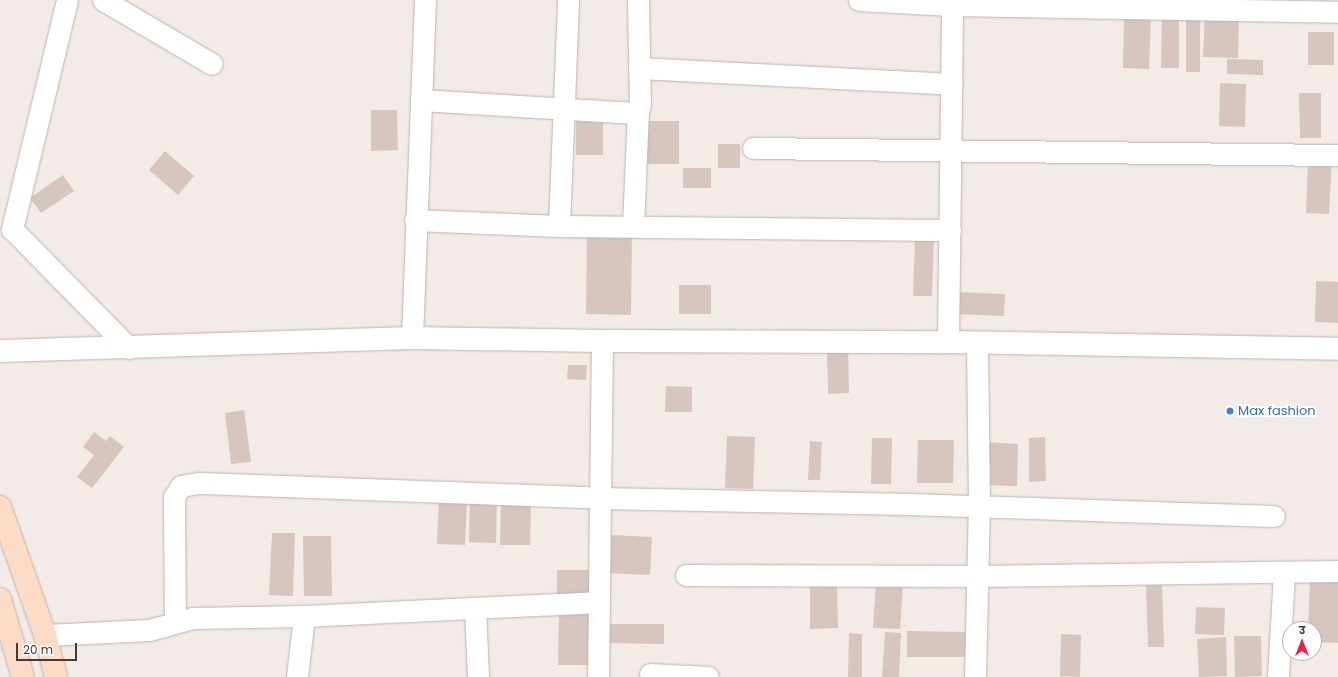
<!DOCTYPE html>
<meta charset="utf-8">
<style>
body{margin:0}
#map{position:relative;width:1338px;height:677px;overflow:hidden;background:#f3ebe7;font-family:Poppins,"Noto Sans Devanagari",sans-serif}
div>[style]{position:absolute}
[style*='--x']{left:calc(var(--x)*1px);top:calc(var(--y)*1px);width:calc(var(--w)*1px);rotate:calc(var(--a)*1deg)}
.building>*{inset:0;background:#d7c5c0}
.roads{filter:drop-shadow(0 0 1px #c1b3ad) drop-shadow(0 0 1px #c1b3ad)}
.minor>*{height:21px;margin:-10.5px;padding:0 10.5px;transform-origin:10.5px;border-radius:10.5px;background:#fff}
.tertiary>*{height:22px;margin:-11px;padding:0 11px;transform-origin:11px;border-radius:11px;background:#fff}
.secondary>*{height:22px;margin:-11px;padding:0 11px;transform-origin:11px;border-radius:11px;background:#fddcc7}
.dots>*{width:11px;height:11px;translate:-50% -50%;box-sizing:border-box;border:2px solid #fff;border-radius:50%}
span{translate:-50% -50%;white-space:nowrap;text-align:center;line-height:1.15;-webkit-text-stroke:4px #fff;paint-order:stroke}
.shop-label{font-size:13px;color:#366cbe}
.left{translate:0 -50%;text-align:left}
.north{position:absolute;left:1282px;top:621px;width:40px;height:40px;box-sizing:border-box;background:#fff;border:1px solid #b5b0af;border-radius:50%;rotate:0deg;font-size:11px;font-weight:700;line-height:16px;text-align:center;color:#463a36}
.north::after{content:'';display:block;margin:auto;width:14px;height:18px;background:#f41d4b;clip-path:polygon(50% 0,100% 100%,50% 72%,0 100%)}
.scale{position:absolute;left:16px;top:643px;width:61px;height:18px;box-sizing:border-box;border:2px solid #463a36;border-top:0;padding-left:5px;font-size:12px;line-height:14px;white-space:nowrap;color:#463a36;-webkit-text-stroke:3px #fff;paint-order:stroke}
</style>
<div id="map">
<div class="building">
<i style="clip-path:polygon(1162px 12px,1179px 12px,1179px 68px,1161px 68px)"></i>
<i style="clip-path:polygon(1186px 13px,1200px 13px,1200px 72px,1186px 72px)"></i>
<i style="clip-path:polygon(1205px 13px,1239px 14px,1238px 58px,1203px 57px)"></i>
<i style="clip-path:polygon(1124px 14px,1151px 14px,1149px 69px,1123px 68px)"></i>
<i style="clip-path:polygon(1308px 32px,1334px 32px,1334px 65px,1308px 65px)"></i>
<i style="clip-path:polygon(1227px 59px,1263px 60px,1263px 75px,1227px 74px)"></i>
<i style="clip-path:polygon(1220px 83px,1246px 84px,1245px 127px,1219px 126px)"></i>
<i style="clip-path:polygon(1299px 93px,1321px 93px,1321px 138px,1300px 138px)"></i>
<i style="clip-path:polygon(371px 110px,397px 110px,398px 150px,371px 151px)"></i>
<i style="clip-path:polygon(576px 120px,603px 120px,603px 155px,576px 155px)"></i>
<i style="clip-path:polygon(644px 121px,679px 121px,679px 164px,644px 164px)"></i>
<i style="clip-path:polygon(718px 144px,740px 144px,740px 168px,718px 168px)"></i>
<i style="clip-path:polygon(165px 151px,194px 176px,178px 195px,149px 170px)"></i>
<i style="clip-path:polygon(1308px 159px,1332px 160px,1329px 214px,1306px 213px)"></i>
<i style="clip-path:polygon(683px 168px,711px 168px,711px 188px,683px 188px)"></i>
<i style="clip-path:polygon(63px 175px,74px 191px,41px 213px,30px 198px)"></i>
<i style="clip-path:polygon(587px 230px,632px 231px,631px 315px,586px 314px)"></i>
<i style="clip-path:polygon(915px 237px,934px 237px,932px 296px,913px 296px)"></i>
<i style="clip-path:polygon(1316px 281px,1338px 282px,1338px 323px,1315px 322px)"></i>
<i style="clip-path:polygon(679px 285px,711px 285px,711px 314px,679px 314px)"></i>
<i style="clip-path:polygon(954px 292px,1005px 294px,1004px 316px,953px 314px)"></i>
<i style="clip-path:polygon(848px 346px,849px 393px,828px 394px,827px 347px)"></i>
<i style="clip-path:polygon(568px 365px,587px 365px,586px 380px,567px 379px)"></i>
<i style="clip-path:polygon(666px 386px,692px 387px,692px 412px,665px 412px)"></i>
<i style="clip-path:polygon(244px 410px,251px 462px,231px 464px,225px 413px)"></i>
<i style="clip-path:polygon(94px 432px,106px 441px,110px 436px,124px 447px,92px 488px,77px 477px,94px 455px,83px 447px)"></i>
<i style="clip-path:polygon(727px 436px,755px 437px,753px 489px,725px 488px)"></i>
<i style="clip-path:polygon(1045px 437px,1046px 481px,1029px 482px,1029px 438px)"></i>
<i style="clip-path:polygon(872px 438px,892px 438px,891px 484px,871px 484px)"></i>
<i style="clip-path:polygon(918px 440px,954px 440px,953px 483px,917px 483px)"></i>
<i style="clip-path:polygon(810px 441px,822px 442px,820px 480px,808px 480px)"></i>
<i style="clip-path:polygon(983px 442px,1018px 444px,1017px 486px,981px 485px)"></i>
<i style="clip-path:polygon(439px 496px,467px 497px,465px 545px,437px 544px)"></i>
<i style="clip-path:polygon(470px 498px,497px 498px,496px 543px,469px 542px)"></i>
<i style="clip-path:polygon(501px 499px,531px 499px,530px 545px,500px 545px)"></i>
<i style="clip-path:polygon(272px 533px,295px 533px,293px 596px,269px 595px)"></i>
<i style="clip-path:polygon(611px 535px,652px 537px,650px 575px,609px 573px)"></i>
<i style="clip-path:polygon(303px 536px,331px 536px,332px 596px,304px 596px)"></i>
<i style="clip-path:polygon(557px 570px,592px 570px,592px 598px,557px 598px)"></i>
<i style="clip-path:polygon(1310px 580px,1338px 581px,1338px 643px,1314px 642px,1314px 629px,1308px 629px)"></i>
<i style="clip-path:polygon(810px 581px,837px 581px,838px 628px,810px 629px)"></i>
<i style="clip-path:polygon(876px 581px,903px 584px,900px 629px,873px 628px)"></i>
<i style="clip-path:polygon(1162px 584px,1164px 647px,1148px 647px,1146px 585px)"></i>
<i style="clip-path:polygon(559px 606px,592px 606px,591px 665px,558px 665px)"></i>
<i style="clip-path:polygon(1196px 607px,1225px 608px,1224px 635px,1195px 634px)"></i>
<i style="clip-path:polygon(605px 624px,664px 624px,664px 644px,605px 643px)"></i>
<i style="clip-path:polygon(907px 631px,967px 632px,967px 657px,907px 657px)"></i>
<i style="clip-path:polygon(885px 632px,901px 633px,899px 677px,882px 677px)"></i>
<i style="clip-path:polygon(849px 633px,862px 634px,862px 677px,848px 677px)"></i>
<i style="clip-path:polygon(1061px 634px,1081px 635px,1080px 677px,1060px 676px)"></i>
<i style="clip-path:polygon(1234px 636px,1261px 636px,1262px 676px,1235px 677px)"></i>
<i style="clip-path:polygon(1226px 637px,1227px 676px,1199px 677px,1197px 639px)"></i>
</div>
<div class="roads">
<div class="minor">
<i style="--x:67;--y:0;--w:236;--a:103.5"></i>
<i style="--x:12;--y:229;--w:167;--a:45.5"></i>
<i style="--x:103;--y:0;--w:126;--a:30.4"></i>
<i style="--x:859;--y:0;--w:93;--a:3.1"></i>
<i style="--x:952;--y:5;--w:386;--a:1"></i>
<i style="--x:639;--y:68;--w:313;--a:2.9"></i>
<i style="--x:421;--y:100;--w:210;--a:3.5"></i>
<i style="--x:631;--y:113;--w:7;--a:-16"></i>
<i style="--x:638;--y:111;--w:7;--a:-74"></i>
<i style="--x:640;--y:104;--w:104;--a:-91.1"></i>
<i style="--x:753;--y:148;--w:585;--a:0.69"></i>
<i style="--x:415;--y:220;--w:144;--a:2.4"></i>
<i style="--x:559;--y:226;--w:391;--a:0.6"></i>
<i style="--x:559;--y:226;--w:226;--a:-87.7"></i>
<i style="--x:633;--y:226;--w:115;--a:-87.5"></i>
<i style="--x:412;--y:338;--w:338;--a:-87.8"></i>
<i style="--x:602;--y:341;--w:157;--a:90.7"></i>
<i style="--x:600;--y:498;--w:309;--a:1.1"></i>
<i style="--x:909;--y:504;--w:365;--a:1.9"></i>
<i style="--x:948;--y:342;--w:342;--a:-89.3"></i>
<i style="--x:686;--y:575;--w:291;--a:0.2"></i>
<i style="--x:977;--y:576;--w:361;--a:-0.8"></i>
<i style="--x:475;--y:608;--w:69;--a:87.5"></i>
<i style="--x:175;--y:622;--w:125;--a:-90.5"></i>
<i style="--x:174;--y:497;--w:13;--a:-58"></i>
<i style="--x:181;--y:486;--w:17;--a:-10"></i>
<i style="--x:198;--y:483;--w:402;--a:2.1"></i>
<i style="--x:600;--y:498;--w:179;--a:90.6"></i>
<i style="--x:45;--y:635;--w:104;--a:-2.8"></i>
<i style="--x:149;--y:630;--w:46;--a:-15.3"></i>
<i style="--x:193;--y:618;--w:111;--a:-1"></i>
<i style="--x:304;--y:616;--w:294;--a:-2.7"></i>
<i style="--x:650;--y:674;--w:58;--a:3"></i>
<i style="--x:297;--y:677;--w:61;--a:-83.5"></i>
<i style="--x:975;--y:677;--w:171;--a:-88.7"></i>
<i style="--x:979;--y:506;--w:164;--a:-90.7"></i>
<i style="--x:1278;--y:677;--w:103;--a:-86.7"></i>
</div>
<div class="tertiary">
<i style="--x:0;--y:351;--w:412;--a:-1.8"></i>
<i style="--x:412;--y:338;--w:190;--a:0.9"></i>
<i style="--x:602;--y:341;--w:346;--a:0.2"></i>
<i style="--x:948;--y:342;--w:390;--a:1"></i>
</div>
<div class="secondary">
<i style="--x:0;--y:507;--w:136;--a:70.6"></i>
<i style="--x:45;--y:635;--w:43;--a:75.3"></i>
<i style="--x:0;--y:599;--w:81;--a:73.6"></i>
</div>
</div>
<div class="dots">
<i style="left:1230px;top:411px;background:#3f7fe0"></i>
</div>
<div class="shop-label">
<span class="left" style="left:1238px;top:411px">Max fashion</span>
</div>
<div class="north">उ</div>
<div class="scale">20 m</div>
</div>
